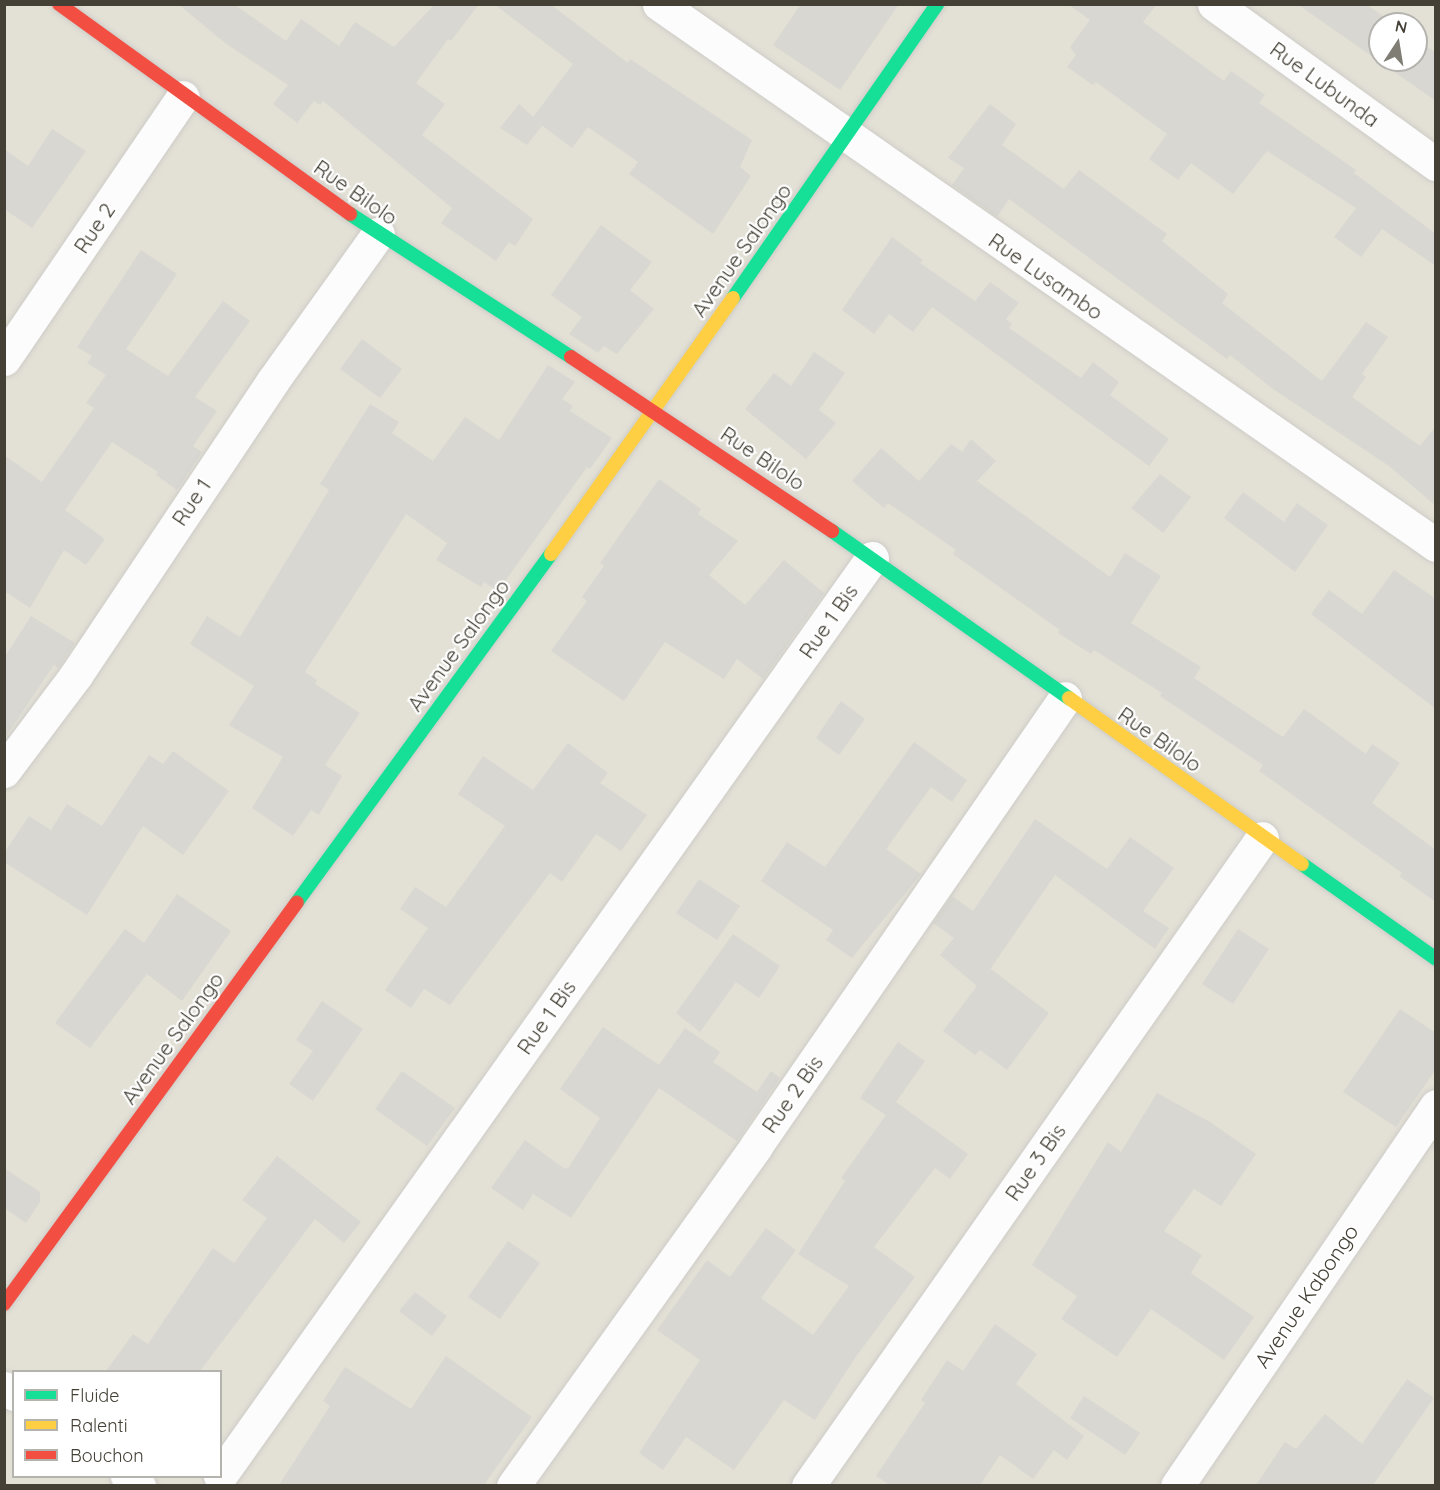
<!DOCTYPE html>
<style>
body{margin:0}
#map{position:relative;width:1440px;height:1490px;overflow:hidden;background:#efeee9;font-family:Quicksand,sans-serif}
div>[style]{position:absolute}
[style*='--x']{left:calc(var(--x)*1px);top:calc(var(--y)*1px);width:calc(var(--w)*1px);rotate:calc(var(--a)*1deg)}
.residential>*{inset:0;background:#e3e0d6}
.building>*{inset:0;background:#d9d7d1}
.roads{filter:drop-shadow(0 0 2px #cdccc7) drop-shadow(0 0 2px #cdccc7)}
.street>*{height:33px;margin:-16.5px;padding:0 16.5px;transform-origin:16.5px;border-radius:16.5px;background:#fdfcfc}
.fast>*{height:14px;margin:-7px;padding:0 7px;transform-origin:7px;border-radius:7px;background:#16e098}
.slow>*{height:14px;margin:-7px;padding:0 7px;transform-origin:7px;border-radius:7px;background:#ffcf43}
.jam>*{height:14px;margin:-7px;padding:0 7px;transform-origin:7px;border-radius:7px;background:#f24e42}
span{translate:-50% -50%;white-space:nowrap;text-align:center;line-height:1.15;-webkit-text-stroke:4.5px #fff;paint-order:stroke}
.street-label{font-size:21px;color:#444035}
.frame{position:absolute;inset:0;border:6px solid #444035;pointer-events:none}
.legend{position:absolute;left:12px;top:1370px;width:210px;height:108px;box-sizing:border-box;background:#fff;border:2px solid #b4b3ae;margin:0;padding:8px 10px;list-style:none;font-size:18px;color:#444035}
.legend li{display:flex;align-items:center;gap:12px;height:30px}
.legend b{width:30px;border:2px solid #b4b3ae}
.north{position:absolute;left:1368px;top:12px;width:60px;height:60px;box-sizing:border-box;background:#fff;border:2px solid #b4b3ae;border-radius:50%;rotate:12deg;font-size:16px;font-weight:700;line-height:24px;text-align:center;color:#444035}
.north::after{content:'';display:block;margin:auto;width:21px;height:27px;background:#807d74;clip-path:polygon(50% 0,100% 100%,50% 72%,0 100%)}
</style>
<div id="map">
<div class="residential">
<i style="clip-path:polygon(evenodd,5px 5px,1435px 5px,1435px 1485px,5px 1485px,5px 5px,1380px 24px,1416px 24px,1416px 60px,1380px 60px,1380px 24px,5px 5px,14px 1372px,220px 1372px,220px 1476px,14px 1476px,14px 1372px)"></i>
</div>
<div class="building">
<i style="clip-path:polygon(178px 4px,234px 4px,286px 41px,301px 19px,339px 46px,355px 22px,394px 47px,435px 4px,479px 4px,451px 41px,448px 39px,416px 83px,445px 104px,422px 135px,533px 219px,515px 246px,509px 242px,496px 261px,441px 223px,452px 208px,323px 101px,320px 105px,314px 101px,297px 123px,273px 104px,288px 85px,225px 43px)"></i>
<i style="clip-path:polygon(494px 4px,550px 4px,628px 63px,630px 59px,752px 140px,740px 167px,751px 176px,713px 234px,629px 174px,638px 162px,588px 127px,572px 148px,536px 121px,542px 126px,527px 145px,500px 128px,519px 104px,533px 117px,573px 64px)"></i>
<i style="clip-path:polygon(801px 4px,899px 4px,840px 90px,773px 45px)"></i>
<i style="clip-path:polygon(1068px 4px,1157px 4px,1143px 22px,1224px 81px,1231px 71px,1265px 95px,1259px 103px,1356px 170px,1354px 173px,1436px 234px,1436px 266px,1382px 229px,1361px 257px,1334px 237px,1356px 208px,1267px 151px,1233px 194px,1191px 163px,1178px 180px,1149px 159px,1167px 134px,1096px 82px,1093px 85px,1067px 67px,1076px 55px,1070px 47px,1090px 20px)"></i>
<i style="clip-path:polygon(1297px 4px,1366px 4px,1394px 24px,1380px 24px,1380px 60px,1416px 60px,1416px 39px,1436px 53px,1436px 101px)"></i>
<i style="clip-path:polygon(990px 104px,1016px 124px,1002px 145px,1064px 189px,1079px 170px,1167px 234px,1162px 241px,1228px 294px,1222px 303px,1322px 381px,1366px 322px,1388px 337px,1362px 374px,1366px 377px,1352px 397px,1420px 446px,1436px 426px,1436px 506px,1389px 466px,1273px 389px,1230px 355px,1227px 359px,1009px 199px,997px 217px,952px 185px,964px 168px,948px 158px)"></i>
<i style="clip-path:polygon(52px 129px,86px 151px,32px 228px,4px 209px,4px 149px,28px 166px)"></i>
<i style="clip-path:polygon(601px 225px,652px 262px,630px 290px,654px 309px,617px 354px,604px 346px,598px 353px,569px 334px,582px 317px,551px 295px)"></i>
<i style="clip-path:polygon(892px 237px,923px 260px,920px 263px,975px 301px,990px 282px,1019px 303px,1006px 319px,1012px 324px,1009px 328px,1081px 378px,1093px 362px,1119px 382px,1110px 395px,1169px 439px,1149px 466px,932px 307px,913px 332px,889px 314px,874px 334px,842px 310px)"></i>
<i style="clip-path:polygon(141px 250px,177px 274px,126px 349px,168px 376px,223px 301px,250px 321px,195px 397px,217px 411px,193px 446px,202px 452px,177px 490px,156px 475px,158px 472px,112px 442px,65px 510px,105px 539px,86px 565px,64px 550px,30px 608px,4px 591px,4px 455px,42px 482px,94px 408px,86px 403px,106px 375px,87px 363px,92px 356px,77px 347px)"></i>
<i style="clip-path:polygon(362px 339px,402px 369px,380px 398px,340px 369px)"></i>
<i style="clip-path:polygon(814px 352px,845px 373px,819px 410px,836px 423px,806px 459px,745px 409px,774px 373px,791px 386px)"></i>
<i style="clip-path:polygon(548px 365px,575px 382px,562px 399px,573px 406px,570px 411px,612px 438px,590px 469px,587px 467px,498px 591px,484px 582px,481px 587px,436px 560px,447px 543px,406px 514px,305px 672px,317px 680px,315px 684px,360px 713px,325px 765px,342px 776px,319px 815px,311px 810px,293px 836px,252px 808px,283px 757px,229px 725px,254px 686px,190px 644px,207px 616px,240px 637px,329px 490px,320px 484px,370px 404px,399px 422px,392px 433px,433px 461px,465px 417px,499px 440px)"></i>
<i style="clip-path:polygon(971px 439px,996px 461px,977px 481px,1110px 577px,1125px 553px,1161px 576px,1131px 623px,1201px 667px,1194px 678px,1283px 737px,1304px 709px,1366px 754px,1372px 744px,1400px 763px,1372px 803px,1436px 850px,1436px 902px,1399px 876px,1402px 873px,1259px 771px,1263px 765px,1160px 696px,1162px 693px,1094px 650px,1091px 654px,1058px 633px,1060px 630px,953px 554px,956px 550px,888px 503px,884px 508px,852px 481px,881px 448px,919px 481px,951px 444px,962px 452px)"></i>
<i style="clip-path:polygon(1160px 474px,1191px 497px,1163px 533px,1131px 508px)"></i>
<i style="clip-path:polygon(659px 479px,701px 509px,698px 514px,738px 541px,709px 575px,745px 605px,784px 560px,824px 593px,763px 679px,737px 659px,724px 679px,665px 642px,624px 701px,551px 651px,587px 601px,582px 597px,604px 566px,600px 563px)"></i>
<i style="clip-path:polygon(1243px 492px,1284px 522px,1297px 503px,1328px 525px,1295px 572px,1224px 518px)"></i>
<i style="clip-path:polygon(1394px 570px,1436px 599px,1436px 709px,1311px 614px,1329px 590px,1362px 614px)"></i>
<i style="clip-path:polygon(31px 616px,75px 643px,58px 668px,54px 665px,4px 739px,4px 658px)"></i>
<i style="clip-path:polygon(841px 701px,865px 719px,839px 755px,816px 738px)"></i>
<i style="clip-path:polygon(914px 742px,967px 780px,952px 802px,931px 787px,886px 849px,921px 874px,852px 958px,826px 940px,833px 930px,761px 881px,787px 842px,825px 867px)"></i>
<i style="clip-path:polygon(568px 743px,608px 773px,600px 783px,647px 815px,621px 851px,596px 834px,562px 882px,550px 873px,450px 1005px,424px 989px,411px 1008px,385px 990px,428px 928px,400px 909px,415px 887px,446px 907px,505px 826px,458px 794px,483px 756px,533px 790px)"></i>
<i style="clip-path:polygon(173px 751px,229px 791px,183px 855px,143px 826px,87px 915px,4px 862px,4px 853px,29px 816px,51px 830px,67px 804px,102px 826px,149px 755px,163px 764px)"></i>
<i style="clip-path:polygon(1035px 819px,1107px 869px,1130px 837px,1174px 868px,1143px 911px,1169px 928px,1155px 949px,1055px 875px,984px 978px,991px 969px,1049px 1013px,1007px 1070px,980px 1050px,975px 1055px,943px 1031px,977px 986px,940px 955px,954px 938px,933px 923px,952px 896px,973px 911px)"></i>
<i style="clip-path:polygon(699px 879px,740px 906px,717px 940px,676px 913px)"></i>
<i style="clip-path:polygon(177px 894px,231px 931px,182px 1001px,147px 974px,90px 1048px,55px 1023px,125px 929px,144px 943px)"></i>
<i style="clip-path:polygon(1238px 929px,1269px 949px,1233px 1004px,1202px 984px)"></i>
<i style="clip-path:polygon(733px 934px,780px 966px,759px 998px,736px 982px,700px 1032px,676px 1013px)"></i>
<i style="clip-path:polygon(322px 1001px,363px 1029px,313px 1101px,289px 1084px,313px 1051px,296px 1040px)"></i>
<i style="clip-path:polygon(1400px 1009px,1436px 1033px,1436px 1069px,1396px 1127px,1343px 1092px)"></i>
<i style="clip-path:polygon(603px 1027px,659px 1065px,685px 1028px,720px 1052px,713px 1062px,757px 1092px,771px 1071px,780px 1078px,737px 1141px,659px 1088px,571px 1218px,533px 1194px,523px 1210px,491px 1188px,525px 1140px,565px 1169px,569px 1167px,600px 1118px,560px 1089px)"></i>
<i style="clip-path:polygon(898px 1042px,925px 1061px,896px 1102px,968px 1154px,950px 1179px,935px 1168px,874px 1247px,915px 1277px,855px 1358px,815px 1420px,784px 1400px,734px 1470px,686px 1437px,663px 1470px,639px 1453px,700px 1360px,657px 1330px,707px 1260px,730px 1277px,766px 1228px,796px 1250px,761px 1298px,813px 1335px,849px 1286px,798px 1254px,845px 1181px,841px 1178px,886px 1115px,860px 1098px)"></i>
<i style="clip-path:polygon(402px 1071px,455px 1108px,427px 1146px,375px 1109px)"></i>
<i style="clip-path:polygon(1157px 1093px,1210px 1122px,1256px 1154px,1221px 1206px,1194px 1189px,1164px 1231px,1202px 1255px,1191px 1273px,1254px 1317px,1224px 1360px,1151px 1309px,1117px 1357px,1061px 1319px,1077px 1296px,1032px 1265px,1108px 1142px,1121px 1152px)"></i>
<i style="clip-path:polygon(277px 1156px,361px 1222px,344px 1243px,315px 1219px,200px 1371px,106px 1371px,133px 1334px,148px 1344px,213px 1248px,234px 1263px,267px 1218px,242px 1200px)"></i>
<i style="clip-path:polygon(4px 1168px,40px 1192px,40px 1202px,26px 1223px,4px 1208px)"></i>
<i style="clip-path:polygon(508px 1241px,540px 1263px,500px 1319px,468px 1297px)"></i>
<i style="clip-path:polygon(415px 1292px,447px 1316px,432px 1336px,399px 1311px)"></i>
<i style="clip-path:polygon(995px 1324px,1037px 1354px,1016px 1384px,1084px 1436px,1067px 1460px,1054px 1450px,1033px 1479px,1000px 1455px,980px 1485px,890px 1485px,876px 1476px,925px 1403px,921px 1400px,947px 1360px,963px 1371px)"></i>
<i style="clip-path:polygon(446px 1356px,532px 1417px,484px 1485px,279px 1485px,330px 1406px,323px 1401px,345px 1367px,411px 1409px)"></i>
<i style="clip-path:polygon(1407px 1379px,1434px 1398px,1373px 1485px,1256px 1485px,1285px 1442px,1296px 1449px,1325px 1414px,1362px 1444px)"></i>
<i style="clip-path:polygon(1084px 1396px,1140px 1433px,1125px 1455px,1070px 1418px)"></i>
</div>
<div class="roads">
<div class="street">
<i style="--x:659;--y:4;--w:947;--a:34.85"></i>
<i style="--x:1214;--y:4;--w:274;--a:35.8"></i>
<i style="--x:4;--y:359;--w:317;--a:-55.7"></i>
<i style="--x:4;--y:771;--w:120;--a:-53.1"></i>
<i style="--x:76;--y:675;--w:353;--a:-56.2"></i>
<i style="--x:272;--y:382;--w:182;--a:-54.4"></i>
<i style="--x:4;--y:1388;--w:12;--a:31"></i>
<i style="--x:127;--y:1476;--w:16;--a:40"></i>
<i style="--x:220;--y:1476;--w:1126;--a:-54.62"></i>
<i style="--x:513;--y:1486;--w:418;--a:-54.4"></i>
<i style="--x:756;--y:1146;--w:544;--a:-55.4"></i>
<i style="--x:808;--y:1486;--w:791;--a:-54.98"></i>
<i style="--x:1177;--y:1486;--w:460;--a:-55.7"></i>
</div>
<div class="fast">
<i style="--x:350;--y:214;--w:263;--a:32.9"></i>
<i style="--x:733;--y:298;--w:358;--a:-55.2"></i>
<i style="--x:832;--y:531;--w:290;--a:35.2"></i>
<i style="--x:1302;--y:864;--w:164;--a:35.3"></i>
<i style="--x:297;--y:902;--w:431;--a:-53.9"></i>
</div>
<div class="slow">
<i style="--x:551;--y:554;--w:314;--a:-54.6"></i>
<i style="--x:1069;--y:698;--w:286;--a:35.5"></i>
</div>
<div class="jam">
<i style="--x:59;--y:4;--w:359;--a:35.8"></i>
<i style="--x:571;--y:357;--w:314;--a:33.7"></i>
<i style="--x:4;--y:1304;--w:497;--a:-53.9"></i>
</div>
</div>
<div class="street-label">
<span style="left:1325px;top:84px;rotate:36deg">Rue Lubunda</span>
<span style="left:356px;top:192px;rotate:35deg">Rue Bilolo</span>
<span style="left:94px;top:228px;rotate:-56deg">Rue 2</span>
<span style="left:741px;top:250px;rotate:-55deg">Avenue Salongo</span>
<span style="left:1046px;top:276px;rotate:35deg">Rue Lusambo</span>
<span style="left:763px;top:458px;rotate:34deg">Rue Bilolo</span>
<span style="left:191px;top:502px;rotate:-56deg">Rue 1</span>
<span style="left:828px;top:621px;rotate:-55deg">Rue 1 Bis</span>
<span style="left:458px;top:645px;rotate:-54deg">Avenue Salongo</span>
<span style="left:1160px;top:739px;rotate:35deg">Rue Bilolo</span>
<span style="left:546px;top:1017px;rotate:-55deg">Rue 1 Bis</span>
<span style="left:172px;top:1038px;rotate:-54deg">Avenue Salongo</span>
<span style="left:792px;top:1094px;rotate:-55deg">Rue 2 Bis</span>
<span style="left:1035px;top:1162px;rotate:-55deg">Rue 3 Bis</span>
<span style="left:1306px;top:1296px;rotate:-56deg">Avenue Kabongo</span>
</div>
<div class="frame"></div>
<ul class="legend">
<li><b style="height:8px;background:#16e098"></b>Fluide</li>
<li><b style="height:8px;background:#ffcf43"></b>Ralenti</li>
<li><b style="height:8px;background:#f24e42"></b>Bouchon</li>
</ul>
<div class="north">N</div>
</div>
